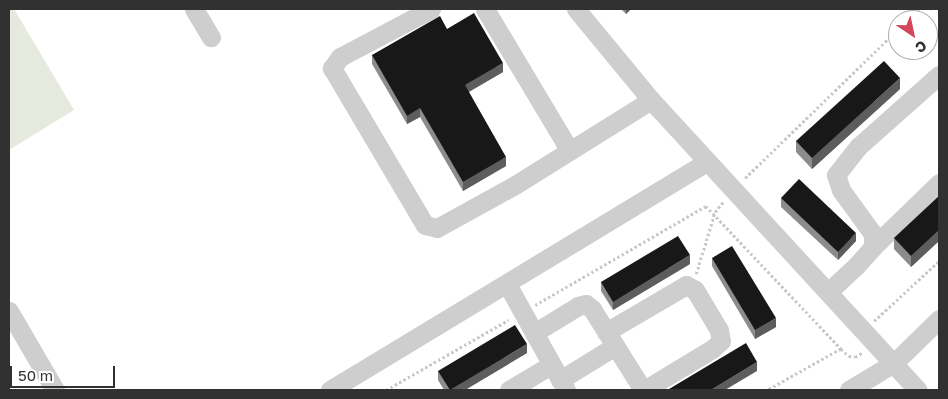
<!DOCTYPE html>
<meta charset="utf-8">
<style>
body{margin:0}
#map{position:relative;width:948px;height:399px;overflow:hidden;background:#fff;font-family:"Golos Text",sans-serif}
div>[style]{position:absolute}
[style*='--x']{left:calc(var(--x)*1px);top:calc(var(--y)*1px);width:calc(var(--w)*1px);rotate:calc(var(--a)*1deg)}
.green>*{inset:0;background:#e5e9de}
.path>*{height:2.5px;margin-top:-1.25px;transform-origin:0;background:repeating-linear-gradient(90deg,#c8c8c8 0 2.5px,transparent 0 5px)}
.minor>*{height:19px;margin:-9.5px;padding:0 9.5px;transform-origin:9.5px;border-radius:9.5px;background:#cecece}
.wall>*{inset:0;background:#8c8c8c}
.shaded-wall>*{inset:0;background:#5d5d5d}
.building>*{inset:0;background:#181818}
span{translate:-50% -50%;white-space:nowrap;text-align:center;line-height:1.15;-webkit-text-stroke:5px #fff;paint-order:stroke}
.frame{position:absolute;inset:0;border:10px solid #313131;pointer-events:none}
.north{position:absolute;left:888px;top:10px;width:50px;height:50px;box-sizing:border-box;background:#fff;border:1px solid #adadad;border-radius:50%;rotate:146deg;font-size:14px;font-weight:700;line-height:20px;text-align:center;color:#313131}
.north::after{content:'';display:block;margin:auto;width:18px;height:22px;background:#d4465a;clip-path:polygon(50% 0,100% 100%,50% 72%,0 100%)}
.scale{position:absolute;left:10px;top:366px;width:105px;height:22px;box-sizing:border-box;border:2px solid #313131;border-top:0;padding-left:6px;font-size:15px;line-height:18px;white-space:nowrap;color:#313131;-webkit-text-stroke:4px #fff;paint-order:stroke}
</style>
<div id="map">
<div class="green">
<i style="clip-path:polygon(9px 9px,14px 9px,74px 110px,9px 150px)"></i>
</div>
<div class="path">
<i style="--x:907;--y:20;--w:16;--a:-43"></i>
<i style="--x:745;--y:178;--w:214;--a:-44.2"></i>
<i style="--x:696;--y:274;--w:65;--a:-73"></i>
<i style="--x:715;--y:212;--w:13;--a:-51"></i>
<i style="--x:535;--y:305;--w:198;--a:-30.1"></i>
<i style="--x:706;--y:206;--w:197;--a:46.6"></i>
<i style="--x:841;--y:349;--w:84;--a:150.7"></i>
<i style="--x:874;--y:321;--w:88;--a:-42.7"></i>
<i style="--x:841;--y:349;--w:11;--a:41"></i>
<i style="--x:849;--y:356;--w:6;--a:9"></i>
<i style="--x:855;--y:357;--w:9;--a:-32"></i>
<i style="--x:386;--y:390;--w:141;--a:-29.8"></i>
</div>
<div class="minor">
<i style="--x:194;--y:9;--w:33;--a:59"></i>
<i style="--x:431;--y:9;--w:103;--a:152.2"></i>
<i style="--x:340;--y:57;--w:14;--a:126"></i>
<i style="--x:332;--y:68;--w:182;--a:59.4"></i>
<i style="--x:425;--y:225;--w:12;--a:14"></i>
<i style="--x:437;--y:228;--w:89;--a:-28.9"></i>
<i style="--x:515;--y:185;--w:160;--a:-32"></i>
<i style="--x:485;--y:9;--w:165;--a:59.1"></i>
<i style="--x:576;--y:9;--w:118;--a:50.5"></i>
<i style="--x:651;--y:100;--w:394;--a:47.4"></i>
<i style="--x:873;--y:247;--w:92;--a:-44.1"></i>
<i style="--x:507;--y:284;--w:121;--a:60.9"></i>
<i style="--x:828;--y:292;--w:38;--a:-43"></i>
<i style="--x:856;--y:266;--w:25;--a:-48"></i>
<i style="--x:873;--y:247;--w:13;--a:-90"></i>
<i style="--x:873;--y:234;--w:54;--a:-126"></i>
<i style="--x:841;--y:190;--w:16;--a:-108"></i>
<i style="--x:836;--y:175;--w:37;--a:-52"></i>
<i style="--x:859;--y:146;--w:107;--a:-41.6"></i>
<i style="--x:9;--y:311;--w:91;--a:59.8"></i>
<i style="--x:606;--y:332;--w:93;--a:-30.4"></i>
<i style="--x:686;--y:285;--w:10;--a:29"></i>
<i style="--x:695;--y:290;--w:47;--a:59"></i>
<i style="--x:719;--y:330;--w:11;--a:80"></i>
<i style="--x:721;--y:341;--w:12;--a:138"></i>
<i style="--x:712;--y:349;--w:79;--a:148.9"></i>
<i style="--x:534;--y:333;--w:52;--a:-31.5"></i>
<i style="--x:578;--y:306;--w:8;--a:-14"></i>
<i style="--x:586;--y:304;--w:8;--a:40"></i>
<i style="--x:592;--y:309;--w:96;--a:57.8"></i>
<i style="--x:560;--y:380;--w:65;--a:-31.7"></i>
<i style="--x:330;--y:390;--w:441;--a:-31.2"></i>
<i style="--x:509;--y:390;--w:49;--a:-30.8"></i>
<i style="--x:849;--y:390;--w:52;--a:-31"></i>
<i style="--x:894;--y:363;--w:63;--a:-44.4"></i>
</div>
<div class="wall">
<i style="clip-path:polygon(621px 9px,631px 9px,626px 14px)"></i>
<i style="clip-path:polygon(447px 29px,503px 72px,469px 92px,506px 166px,463px 191px,420px 117px,407px 124px,372px 64px,372px 55px)"></i>
<i style="clip-path:polygon(898px 29px,898px 39px,896px 37px,896px 31px)"></i>
<i style="clip-path:polygon(900px 89px,812px 169px,796px 152px,796px 141px)"></i>
<i style="clip-path:polygon(939px 196px,939px 241px,911px 267px,894px 249px,894px 238px)"></i>
<i style="clip-path:polygon(781px 198px,856px 241px,838px 260px,781px 207px)"></i>
<i style="clip-path:polygon(712px 258px,776px 327px,755px 339px,712px 266px)"></i>
<i style="clip-path:polygon(690px 264px,613px 310px,601px 291px,601px 282px)"></i>
<i style="clip-path:polygon(527px 353px,465px 390px,444px 390px,438px 380px,438px 371px)"></i>
</div>
<div class="shaded-wall">
<i style="clip-path:polygon(626px 9px,631px 9px,626px 14px)"></i>
<i style="clip-path:polygon(503px 63px,503px 72px,465px 94px,465px 85px)"></i>
<i style="clip-path:polygon(900px 78px,900px 89px,812px 169px,812px 158px)"></i>
<i style="clip-path:polygon(420px 108px,420px 117px,407px 124px,407px 116px)"></i>
<i style="clip-path:polygon(506px 157px,506px 166px,463px 191px,463px 182px)"></i>
<i style="clip-path:polygon(939px 230px,939px 241px,911px 267px,911px 256px)"></i>
<i style="clip-path:polygon(856px 233px,856px 241px,838px 260px,838px 252px)"></i>
<i style="clip-path:polygon(690px 255px,690px 264px,613px 310px,613px 302px)"></i>
<i style="clip-path:polygon(776px 318px,776px 327px,755px 339px,755px 330px)"></i>
<i style="clip-path:polygon(527px 344px,527px 353px,465px 390px,450px 390px)"></i>
<i style="clip-path:polygon(757px 362px,757px 371px,725px 390px,711px 390px)"></i>
</div>
<div class="building">
<i style="clip-path:polygon(474px 13px,503px 63px,465px 85px,506px 157px,463px 182px,420px 108px,407px 116px,372px 55px,440px 16px,447px 29px)"></i>
<i style="clip-path:polygon(884px 61px,900px 78px,812px 158px,796px 141px)"></i>
<i style="clip-path:polygon(799px 179px,856px 233px,838px 252px,781px 198px)"></i>
<i style="clip-path:polygon(939px 196px,939px 230px,911px 256px,894px 238px)"></i>
<i style="clip-path:polygon(678px 236px,690px 255px,613px 302px,601px 282px)"></i>
<i style="clip-path:polygon(732px 246px,776px 318px,755px 330px,712px 258px)"></i>
<i style="clip-path:polygon(515px 325px,527px 344px,450px 390px,438px 371px)"></i>
<i style="clip-path:polygon(746px 343px,757px 362px,711px 390px,669px 390px,669px 389px)"></i>
</div>
<div class="frame"></div>
<div class="north">С</div>
<div class="scale">50 m</div>
</div>
